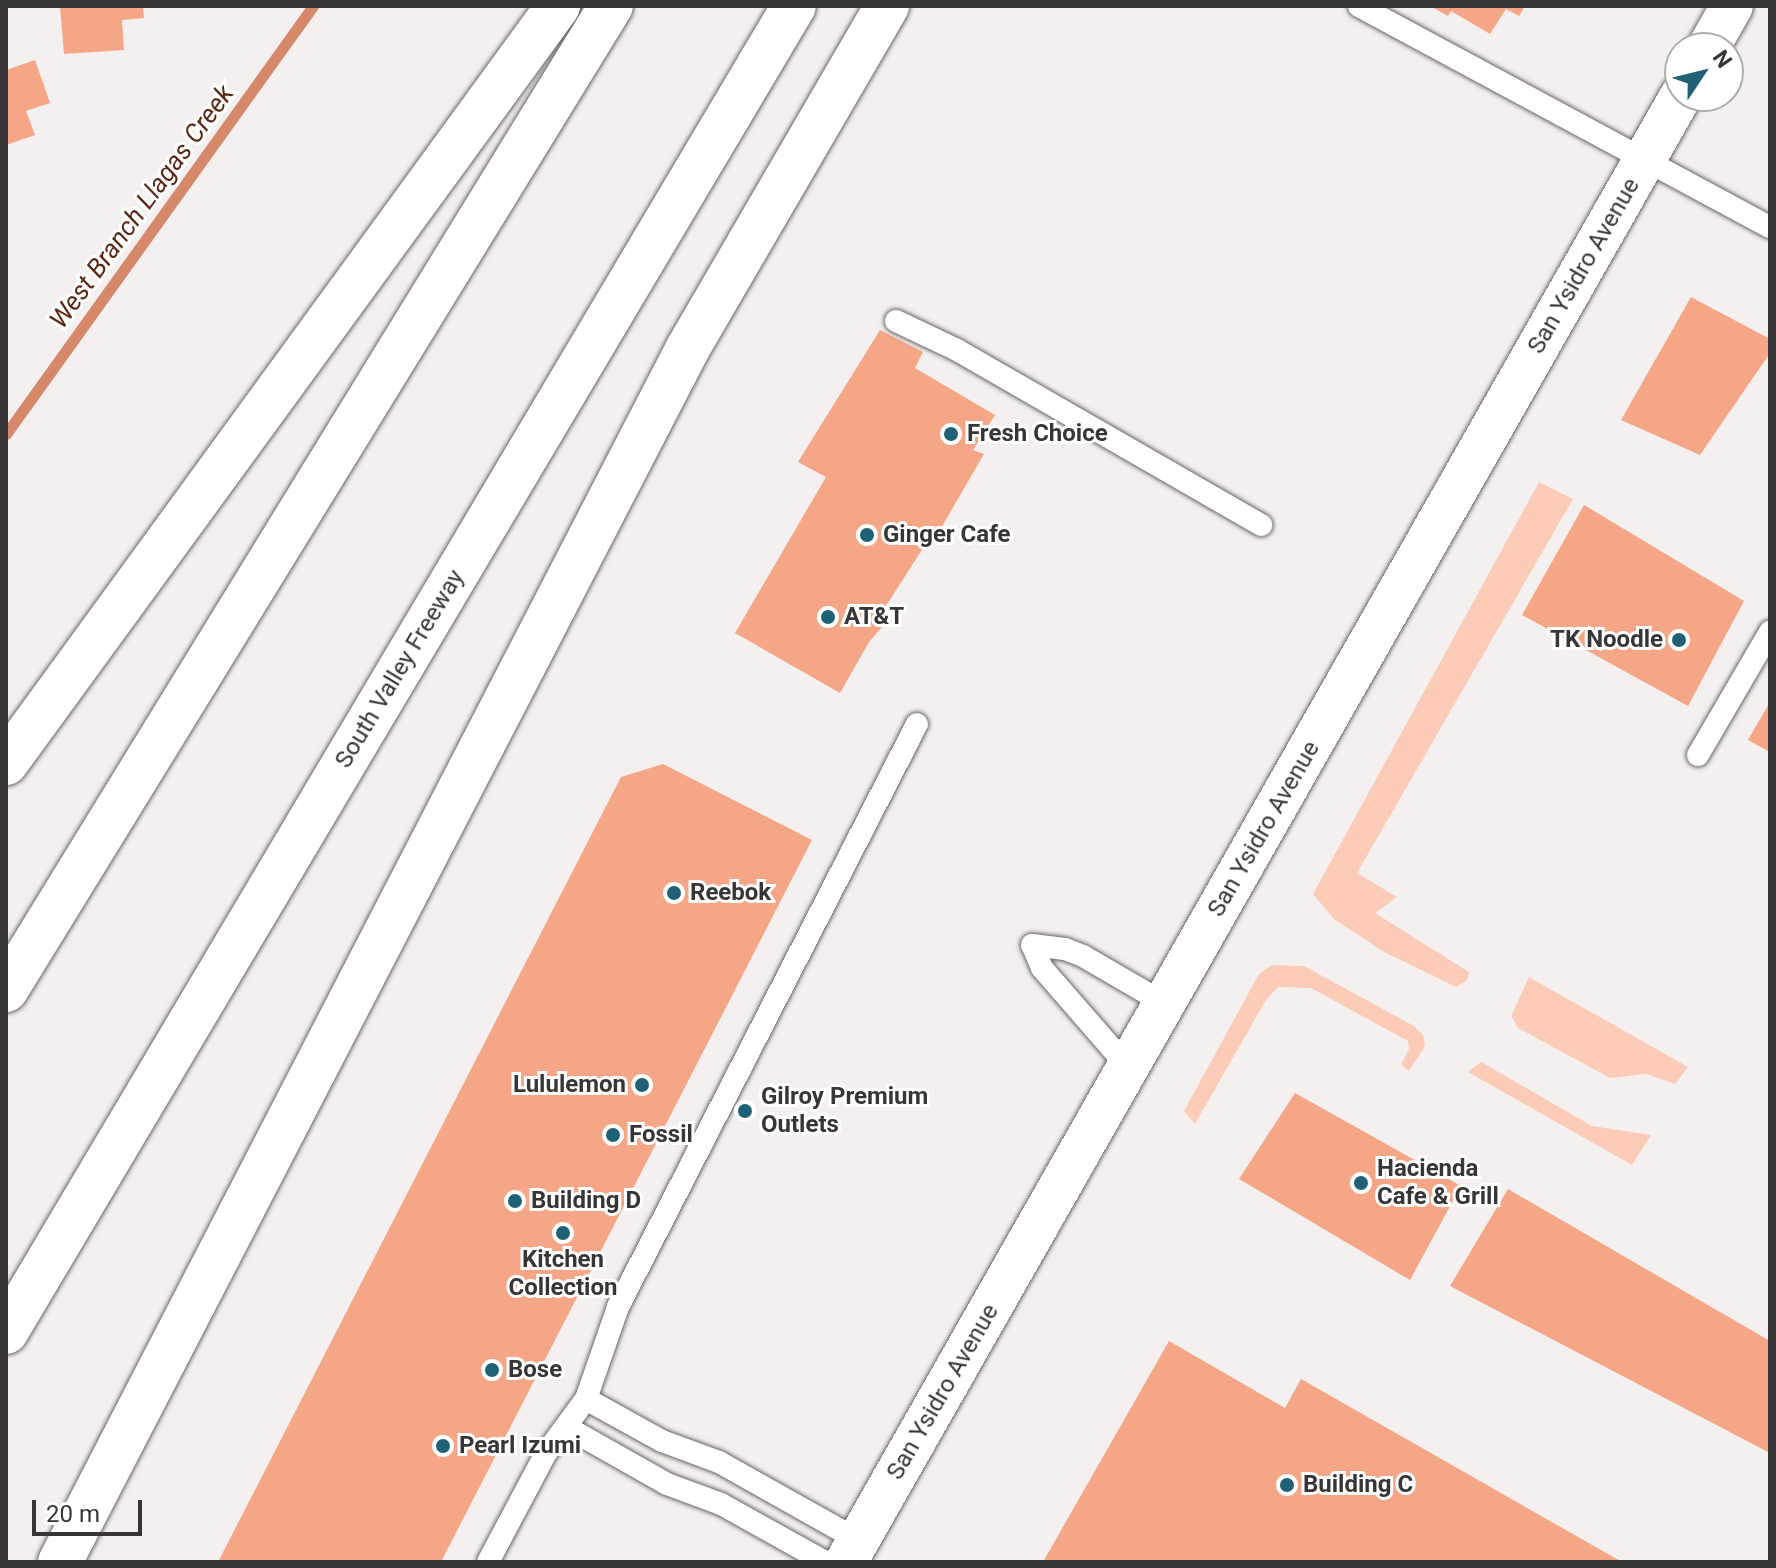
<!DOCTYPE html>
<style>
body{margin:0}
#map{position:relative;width:1776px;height:1568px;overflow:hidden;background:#f4f0ef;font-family:Roboto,sans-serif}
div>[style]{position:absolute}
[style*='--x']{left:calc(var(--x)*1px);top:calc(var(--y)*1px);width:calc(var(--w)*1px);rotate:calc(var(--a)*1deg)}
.green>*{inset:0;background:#fdccb9}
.stream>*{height:11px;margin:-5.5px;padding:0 5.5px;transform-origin:5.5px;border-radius:5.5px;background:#d6896a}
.building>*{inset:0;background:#f5a686}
.roads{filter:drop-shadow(0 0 2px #6a6665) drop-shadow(0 0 2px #6a6665)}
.service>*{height:22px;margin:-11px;padding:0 11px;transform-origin:11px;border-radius:11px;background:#fff}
.minor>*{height:42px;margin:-21px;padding:0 21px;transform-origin:21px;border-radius:21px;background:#fff}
.motorway>*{height:44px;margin:-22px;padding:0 22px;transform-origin:22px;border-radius:22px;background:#fff}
.dots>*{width:22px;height:22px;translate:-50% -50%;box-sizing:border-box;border:4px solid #fff;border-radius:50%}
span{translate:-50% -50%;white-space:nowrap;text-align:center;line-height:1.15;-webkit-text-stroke:6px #fff;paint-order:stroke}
.street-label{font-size:24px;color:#373535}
.poi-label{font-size:24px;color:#373535;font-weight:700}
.left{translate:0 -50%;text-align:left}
.right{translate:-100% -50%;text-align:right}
.water-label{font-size:26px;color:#5a2813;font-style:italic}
.frame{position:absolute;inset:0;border:8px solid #373535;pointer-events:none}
.north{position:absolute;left:1664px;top:32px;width:80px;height:80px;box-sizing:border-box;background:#fff;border:2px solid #afaeae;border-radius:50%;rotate:55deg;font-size:22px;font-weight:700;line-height:32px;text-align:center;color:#373535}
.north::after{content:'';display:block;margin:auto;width:28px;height:36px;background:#206175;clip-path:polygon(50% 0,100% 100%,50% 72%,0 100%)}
.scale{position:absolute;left:32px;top:1500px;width:110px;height:36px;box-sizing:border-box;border:4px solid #373535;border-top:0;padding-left:10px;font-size:24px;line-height:28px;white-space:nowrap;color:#373535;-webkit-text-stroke:6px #fff;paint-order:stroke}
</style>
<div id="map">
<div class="green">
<i style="clip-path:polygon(1539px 482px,1573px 499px,1357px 873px,1397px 897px,1375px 913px,1469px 972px,1467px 980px,1456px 987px,1384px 952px,1334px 919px,1313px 894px)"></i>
<i style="clip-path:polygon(1272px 965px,1304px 966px,1414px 1026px,1423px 1035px,1425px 1046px,1409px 1071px,1401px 1065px,1409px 1049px,1408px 1041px,1311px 988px,1278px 987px,1266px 1000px,1195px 1124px,1184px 1111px,1259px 974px)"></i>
<i style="clip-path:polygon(1529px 977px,1688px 1067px,1675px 1084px,1647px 1074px,1610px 1078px,1518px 1028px,1511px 1016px)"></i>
<i style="clip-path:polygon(1481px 1062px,1592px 1126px,1651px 1135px,1632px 1165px,1468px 1072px)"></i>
</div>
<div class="stream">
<i style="--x:6;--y:434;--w:527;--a:-54.35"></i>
</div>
<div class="building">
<i style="clip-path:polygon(60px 6px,143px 6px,144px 18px,122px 20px,124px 50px,64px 54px)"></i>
<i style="clip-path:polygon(1430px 6px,1525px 6px,1519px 16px,1506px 9px,1490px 34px,1451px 11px,1448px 16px)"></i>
<i style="clip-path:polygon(35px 60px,50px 103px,26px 111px,35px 135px,6px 145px,6px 70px)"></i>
<i style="clip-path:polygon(1691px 297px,1770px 339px,1770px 353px,1700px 455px,1621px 420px)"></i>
<i style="clip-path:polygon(880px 330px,923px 352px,915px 368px,995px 415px,973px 450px,984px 454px,937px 535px,932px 534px,875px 623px,882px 627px,869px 642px,840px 693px,735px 633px,826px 477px,798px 462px)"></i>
<i style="clip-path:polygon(1584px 505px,1744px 601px,1688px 706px,1522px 615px)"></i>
<i style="clip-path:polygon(1770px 702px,1770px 752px,1748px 740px)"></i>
<i style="clip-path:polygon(663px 764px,812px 840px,441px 1562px,218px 1562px,621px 777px)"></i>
<i style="clip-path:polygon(1295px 1093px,1461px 1186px,1410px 1280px,1239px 1179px)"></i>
<i style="clip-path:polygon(1508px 1189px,1770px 1341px,1770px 1453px,1450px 1286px)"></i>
<i style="clip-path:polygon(1169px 1341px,1285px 1408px,1301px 1379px,1622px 1562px,1043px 1562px)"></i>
</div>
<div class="roads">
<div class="service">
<i style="--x:1359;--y:6;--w:467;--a:28.3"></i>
<i style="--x:896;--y:321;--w:68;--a:25.4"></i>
<i style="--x:957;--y:350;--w:351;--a:29.9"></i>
<i style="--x:1698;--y:755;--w:143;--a:-59.7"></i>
<i style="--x:1128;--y:1067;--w:131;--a:-131"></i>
<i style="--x:1042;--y:968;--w:25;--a:-113"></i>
<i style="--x:1032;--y:945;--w:33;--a:7"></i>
<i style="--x:1065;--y:949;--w:19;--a:21"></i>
<i style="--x:1083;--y:956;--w:94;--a:30.1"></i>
<i style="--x:586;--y:1399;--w:87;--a:28.9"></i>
<i style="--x:662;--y:1441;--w:61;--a:20.2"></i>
<i style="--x:719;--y:1462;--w:159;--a:29.3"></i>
<i style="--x:568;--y:1428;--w:114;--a:29.5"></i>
<i style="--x:667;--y:1484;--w:58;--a:20.3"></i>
<i style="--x:721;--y:1504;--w:119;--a:29.1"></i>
<i style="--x:488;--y:1562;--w:123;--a:-62"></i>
<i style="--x:546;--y:1453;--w:67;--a:-53.5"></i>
<i style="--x:586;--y:1399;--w:97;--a:-70.8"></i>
<i style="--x:618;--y:1307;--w:655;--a:-62.85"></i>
</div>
<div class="minor">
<i style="--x:1708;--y:48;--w:48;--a:-60.3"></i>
<i style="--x:846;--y:1562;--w:1687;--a:-60.34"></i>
</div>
<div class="motorway">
<i style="--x:6;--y:763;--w:937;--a:-53.9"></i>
<i style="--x:6;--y:990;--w:1155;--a:-58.42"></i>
<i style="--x:6;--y:1332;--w:1542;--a:-59.28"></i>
<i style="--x:60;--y:1562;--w:1367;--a:-62.65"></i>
<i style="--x:688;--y:348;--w:396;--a:-59.8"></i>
</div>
</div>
<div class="dots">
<i style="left:951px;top:434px;background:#206175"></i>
<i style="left:867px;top:535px;background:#206175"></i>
<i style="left:828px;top:617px;background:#206175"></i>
<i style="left:1679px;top:640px;background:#206175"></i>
<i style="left:674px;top:893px;background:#206175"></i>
<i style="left:642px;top:1085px;background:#206175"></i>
<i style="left:745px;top:1111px;background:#206175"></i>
<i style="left:613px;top:1135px;background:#206175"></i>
<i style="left:1361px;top:1183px;background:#206175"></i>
<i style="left:515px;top:1201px;background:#206175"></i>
<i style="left:563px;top:1233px;background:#206175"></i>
<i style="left:492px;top:1370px;background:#206175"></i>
<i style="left:443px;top:1446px;background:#206175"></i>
<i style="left:1287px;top:1485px;background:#206175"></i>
</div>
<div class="street-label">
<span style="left:1584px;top:266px;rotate:-60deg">San Ysidro Avenue</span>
<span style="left:400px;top:669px;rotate:-59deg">South Valley Freeway</span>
<span style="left:1264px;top:829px;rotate:-60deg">San Ysidro Avenue</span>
<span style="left:943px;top:1392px;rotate:-60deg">San Ysidro Avenue</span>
</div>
<div class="poi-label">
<span class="left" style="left:967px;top:434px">Fresh Choice</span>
<span class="left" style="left:883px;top:535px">Ginger Cafe</span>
<span class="left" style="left:844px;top:617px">AT&amp;T</span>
<span class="right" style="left:1663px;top:640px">TK Noodle</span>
<span class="left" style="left:690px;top:893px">Reebok</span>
<span class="right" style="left:626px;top:1085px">Lululemon</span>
<span class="left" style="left:761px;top:1111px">Gilroy Premium<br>Outlets</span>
<span class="left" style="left:629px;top:1135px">Fossil</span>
<span class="left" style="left:1377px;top:1183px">Hacienda<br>Cafe &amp; Grill</span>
<span class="left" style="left:531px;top:1201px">Building D</span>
<span style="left:563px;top:1274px">Kitchen<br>Collection</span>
<span class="left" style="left:508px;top:1370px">Bose</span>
<span class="left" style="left:459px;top:1446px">Pearl Izumi</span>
<span class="left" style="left:1303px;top:1485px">Building C</span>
</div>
<div class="water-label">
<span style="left:142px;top:207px;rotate:-54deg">West Branch Llagas Creek</span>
</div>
<div class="frame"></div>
<div class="north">N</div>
<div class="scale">20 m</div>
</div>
